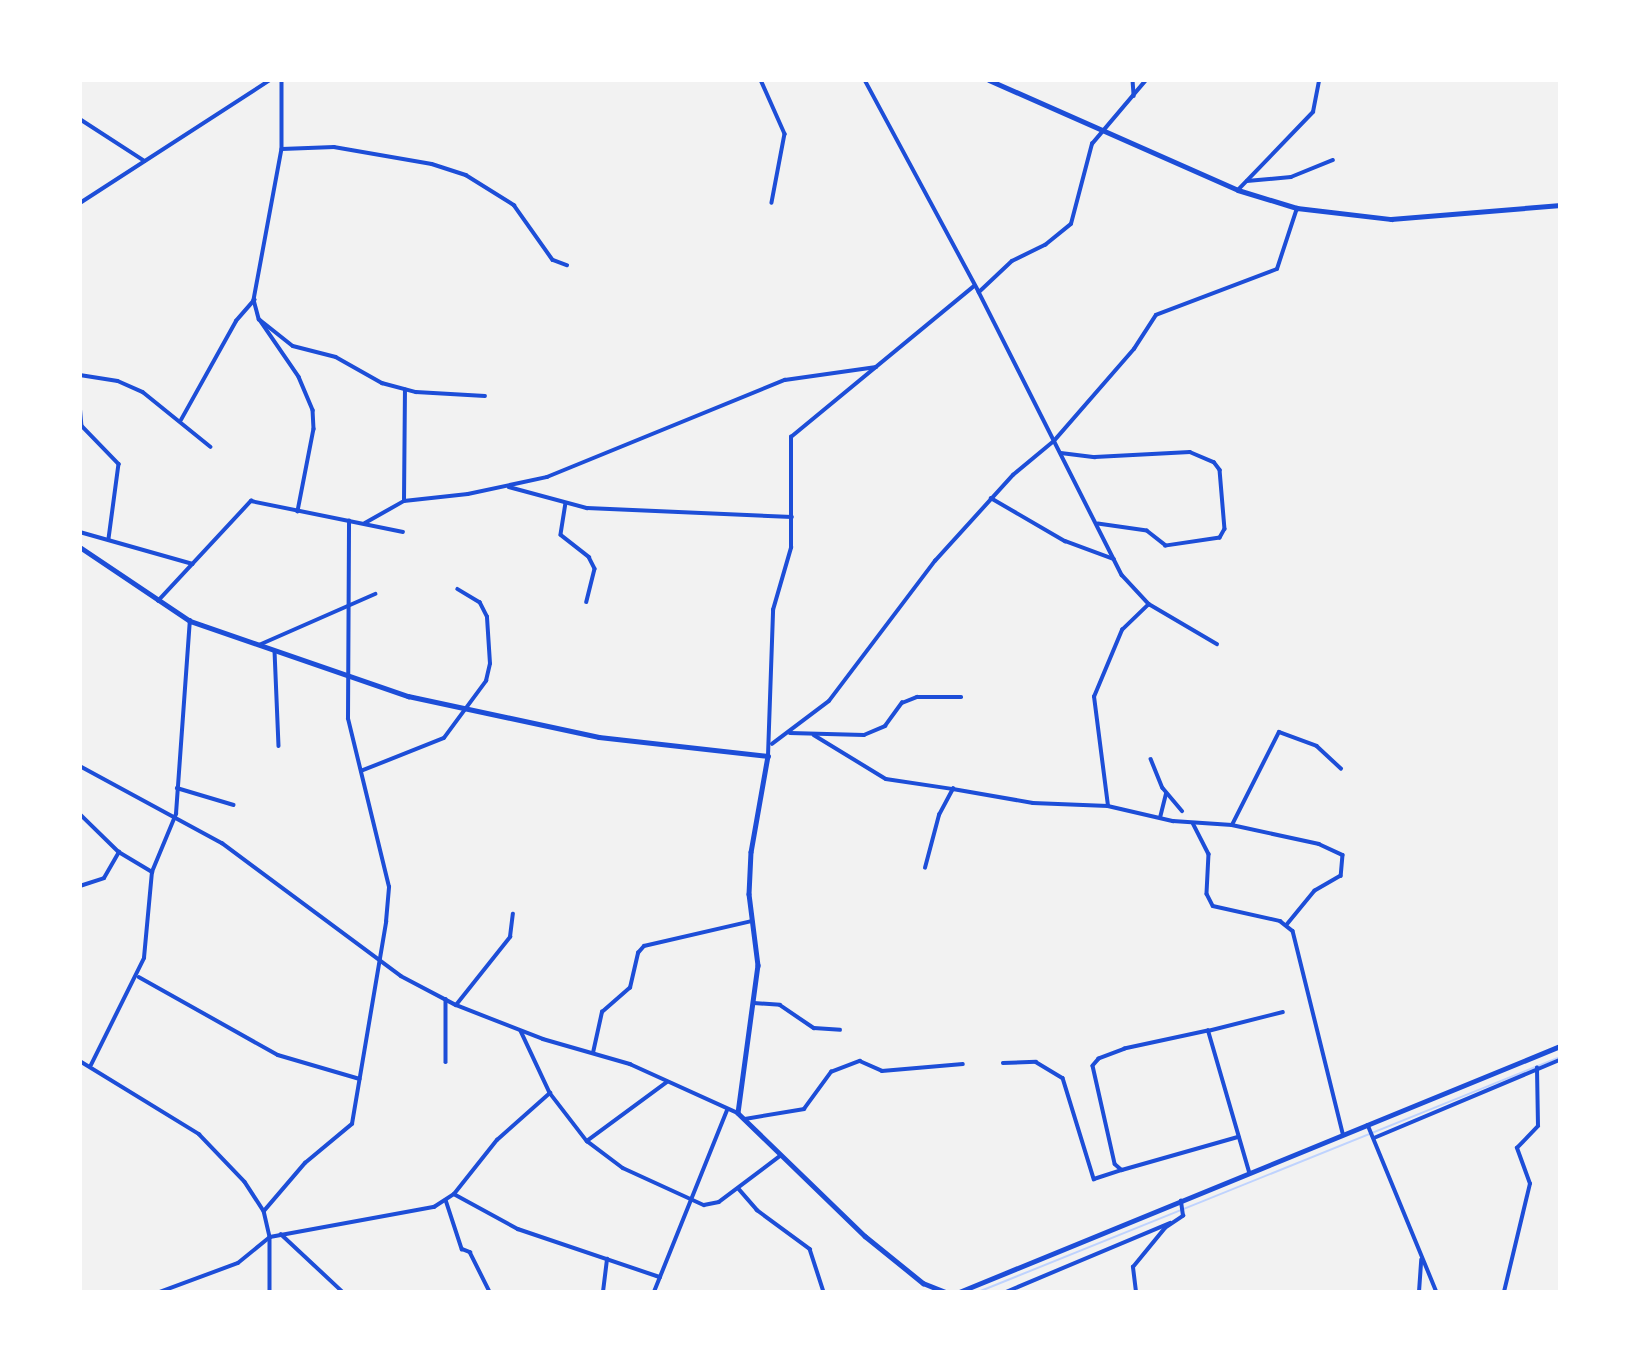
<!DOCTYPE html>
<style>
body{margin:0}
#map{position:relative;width:1640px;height:1372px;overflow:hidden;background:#f2f2f2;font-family:"PT Sans Narrow",sans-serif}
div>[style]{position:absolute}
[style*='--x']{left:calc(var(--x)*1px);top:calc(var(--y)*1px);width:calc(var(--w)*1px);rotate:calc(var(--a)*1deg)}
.stream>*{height:2px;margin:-1px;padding:0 1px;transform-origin:1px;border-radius:1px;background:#bfd3fe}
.minor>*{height:3.5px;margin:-1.75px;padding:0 1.75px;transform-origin:1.75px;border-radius:1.75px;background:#1d4ed8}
.tertiary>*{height:4.5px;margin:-2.25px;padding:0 2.25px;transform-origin:2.25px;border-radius:2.25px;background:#1d4ed8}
.primary>*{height:5px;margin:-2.5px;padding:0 2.5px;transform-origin:2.5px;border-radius:2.5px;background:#1d4ed8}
span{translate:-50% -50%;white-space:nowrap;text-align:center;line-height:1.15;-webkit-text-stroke:5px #fff;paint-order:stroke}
.frame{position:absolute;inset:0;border:82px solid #fff;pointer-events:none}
</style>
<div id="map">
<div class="stream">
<i style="--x:978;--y:1292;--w:628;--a:-21.99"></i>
</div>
<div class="minor">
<i style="--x:282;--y:80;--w:69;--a:90"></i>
<i style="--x:282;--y:149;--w:154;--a:100.5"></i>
<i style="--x:254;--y:300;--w:20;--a:75"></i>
<i style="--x:259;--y:319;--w:43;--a:38.5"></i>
<i style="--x:293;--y:346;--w:44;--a:14.3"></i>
<i style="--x:336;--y:357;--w:53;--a:29.5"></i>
<i style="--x:382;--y:383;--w:35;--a:15"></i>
<i style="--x:416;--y:392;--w:69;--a:3.3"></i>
<i style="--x:761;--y:80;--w:59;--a:66"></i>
<i style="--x:785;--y:134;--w:70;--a:100.7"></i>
<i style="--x:865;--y:80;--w:241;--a:61.7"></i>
<i style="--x:979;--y:292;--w:317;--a:63.2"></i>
<i style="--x:1122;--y:575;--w:40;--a:47"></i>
<i style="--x:1149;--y:604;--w:79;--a:30.5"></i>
<i style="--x:1133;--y:80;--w:16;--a:86"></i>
<i style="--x:80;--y:119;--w:77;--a:32.9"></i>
<i style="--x:282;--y:149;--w:52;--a:-2.2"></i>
<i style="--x:334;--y:147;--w:99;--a:9.8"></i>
<i style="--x:432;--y:164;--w:36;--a:18"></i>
<i style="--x:466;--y:175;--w:57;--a:32"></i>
<i style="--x:514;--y:205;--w:67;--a:54.7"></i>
<i style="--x:553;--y:260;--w:15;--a:20"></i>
<i style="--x:1247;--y:181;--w:44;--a:-5.2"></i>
<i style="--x:1291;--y:177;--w:45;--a:-22"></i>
<i style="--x:1238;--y:190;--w:108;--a:-46.1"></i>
<i style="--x:1313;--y:112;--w:33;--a:-79"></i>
<i style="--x:80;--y:203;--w:226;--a:-32.9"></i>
<i style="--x:979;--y:292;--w:45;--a:-43.2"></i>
<i style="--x:1012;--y:261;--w:37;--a:-26"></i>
<i style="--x:1045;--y:245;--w:33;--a:-39"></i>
<i style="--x:1071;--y:224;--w:83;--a:-75.3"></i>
<i style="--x:1092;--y:144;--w:84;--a:-49.8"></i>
<i style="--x:260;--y:320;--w:69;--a:55.6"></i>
<i style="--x:299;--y:377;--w:36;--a:67"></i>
<i style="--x:313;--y:410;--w:19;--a:87"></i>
<i style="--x:314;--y:429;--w:84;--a:101"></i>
<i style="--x:80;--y:375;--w:38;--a:9"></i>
<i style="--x:118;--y:381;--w:27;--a:24"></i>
<i style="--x:143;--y:392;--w:87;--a:39"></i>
<i style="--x:80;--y:404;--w:22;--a:85"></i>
<i style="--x:82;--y:426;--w:53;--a:45.8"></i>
<i style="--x:119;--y:464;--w:76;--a:97.6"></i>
<i style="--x:181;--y:420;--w:113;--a:-60.9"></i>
<i style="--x:236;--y:321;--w:28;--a:-49"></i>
<i style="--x:1061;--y:453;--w:34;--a:7"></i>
<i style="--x:1095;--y:457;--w:95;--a:-3"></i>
<i style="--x:1190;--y:452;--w:26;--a:23"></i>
<i style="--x:1214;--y:462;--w:10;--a:53"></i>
<i style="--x:1220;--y:470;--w:59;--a:85.2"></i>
<i style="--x:1225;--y:529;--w:10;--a:119"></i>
<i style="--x:1220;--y:538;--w:55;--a:171.6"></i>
<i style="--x:1166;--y:546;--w:24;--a:-142"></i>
<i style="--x:1147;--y:531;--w:49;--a:-171.9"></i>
<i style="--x:509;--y:487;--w:81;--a:15.1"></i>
<i style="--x:587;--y:508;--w:205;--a:2.5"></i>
<i style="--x:991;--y:498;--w:86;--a:30.2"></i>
<i style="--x:1065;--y:541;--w:52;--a:20.2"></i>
<i style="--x:404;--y:501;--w:64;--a:-6.2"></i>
<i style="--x:468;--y:494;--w:81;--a:-12.1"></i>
<i style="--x:547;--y:477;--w:257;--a:-22.2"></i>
<i style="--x:785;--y:380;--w:92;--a:-8.1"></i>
<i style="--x:566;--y:503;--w:32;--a:99"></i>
<i style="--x:561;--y:535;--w:36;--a:38"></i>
<i style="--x:589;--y:557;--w:13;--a:63"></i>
<i style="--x:595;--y:569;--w:34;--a:104"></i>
<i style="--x:365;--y:523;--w:45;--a:-29.4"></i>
<i style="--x:404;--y:501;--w:111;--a:-89.5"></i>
<i style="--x:80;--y:532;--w:117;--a:15.8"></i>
<i style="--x:158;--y:601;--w:137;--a:-47.1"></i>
<i style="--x:251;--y:501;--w:155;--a:11.5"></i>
<i style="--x:259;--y:645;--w:127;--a:-23.7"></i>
<i style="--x:275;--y:651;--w:95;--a:87.6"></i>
<i style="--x:790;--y:733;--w:74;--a:1.5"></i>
<i style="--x:864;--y:735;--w:23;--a:-23"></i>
<i style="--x:885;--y:726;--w:29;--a:-54"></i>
<i style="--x:902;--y:703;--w:16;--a:-22"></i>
<i style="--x:917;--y:697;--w:44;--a:0"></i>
<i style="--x:814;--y:735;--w:84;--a:31.4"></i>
<i style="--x:886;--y:779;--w:68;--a:8.5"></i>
<i style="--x:772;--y:744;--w:71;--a:-37"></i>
<i style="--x:829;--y:701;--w:176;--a:-52.9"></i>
<i style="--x:935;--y:561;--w:116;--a:-47.8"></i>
<i style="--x:1013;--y:475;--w:53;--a:-39.7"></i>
<i style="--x:1054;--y:441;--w:122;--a:-49"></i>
<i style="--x:1134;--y:349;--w:40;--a:-57.1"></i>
<i style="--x:1156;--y:315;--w:129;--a:-20.8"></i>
<i style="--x:1277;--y:269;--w:64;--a:-71.8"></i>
<i style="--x:768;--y:756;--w:146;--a:-88"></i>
<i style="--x:773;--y:610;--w:65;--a:-73.8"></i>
<i style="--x:791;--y:548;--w:111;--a:-90"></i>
<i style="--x:791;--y:437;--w:237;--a:-39.5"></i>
<i style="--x:1151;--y:759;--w:31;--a:68"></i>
<i style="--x:1163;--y:788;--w:30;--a:50"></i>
<i style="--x:80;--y:766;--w:162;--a:28.5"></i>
<i style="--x:222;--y:843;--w:223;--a:36.6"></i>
<i style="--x:401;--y:976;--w:62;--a:27.8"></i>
<i style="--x:456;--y:1005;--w:93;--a:21.3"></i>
<i style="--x:543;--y:1039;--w:91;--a:16"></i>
<i style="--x:630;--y:1064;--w:119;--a:24.4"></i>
<i style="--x:361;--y:771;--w:89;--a:-21.7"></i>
<i style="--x:444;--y:738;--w:71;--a:-53.6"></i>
<i style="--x:486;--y:681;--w:17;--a:-77"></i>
<i style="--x:490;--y:664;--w:47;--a:-93.7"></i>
<i style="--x:487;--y:617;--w:16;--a:-117"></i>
<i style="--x:480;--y:603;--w:26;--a:-149"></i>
<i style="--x:177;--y:788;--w:59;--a:16.6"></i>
<i style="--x:1108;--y:806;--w:110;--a:-97.3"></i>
<i style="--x:1094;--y:697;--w:73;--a:-67.3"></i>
<i style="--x:1122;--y:630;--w:37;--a:-44"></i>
<i style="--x:80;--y:814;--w:54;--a:44.3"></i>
<i style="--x:119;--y:852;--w:39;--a:31"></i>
<i style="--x:1160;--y:818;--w:25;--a:-76"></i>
<i style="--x:1193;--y:823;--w:35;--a:63"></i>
<i style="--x:1209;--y:854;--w:40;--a:92.9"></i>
<i style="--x:1207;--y:894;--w:13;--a:63"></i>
<i style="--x:1213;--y:906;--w:69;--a:12.6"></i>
<i style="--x:1280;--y:921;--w:16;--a:38"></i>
<i style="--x:1293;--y:931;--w:208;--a:76.1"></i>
<i style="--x:1232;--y:825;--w:104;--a:-63.2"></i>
<i style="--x:1279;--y:732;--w:40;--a:20.2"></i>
<i style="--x:1317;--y:746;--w:33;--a:43"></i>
<i style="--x:925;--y:868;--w:55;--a:-75.2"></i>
<i style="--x:939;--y:815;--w:30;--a:-62"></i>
<i style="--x:953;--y:789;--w:81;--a:9.9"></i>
<i style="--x:1033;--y:803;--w:75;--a:2.3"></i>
<i style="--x:1108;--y:806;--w:67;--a:13"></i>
<i style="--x:1173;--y:821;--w:59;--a:3.9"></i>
<i style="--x:1232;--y:825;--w:89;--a:12.3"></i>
<i style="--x:1319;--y:844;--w:26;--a:25"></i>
<i style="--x:1343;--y:855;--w:21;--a:95"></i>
<i style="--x:1341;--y:876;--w:30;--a:150"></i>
<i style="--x:1315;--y:891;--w:44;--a:129.5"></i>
<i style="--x:80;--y:886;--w:25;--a:-18"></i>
<i style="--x:104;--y:878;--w:30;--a:-60"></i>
<i style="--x:139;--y:977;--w:159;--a:29.3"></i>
<i style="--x:278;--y:1055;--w:85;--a:16.3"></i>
<i style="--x:446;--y:999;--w:63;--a:90"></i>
<i style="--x:754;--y:1003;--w:26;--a:4"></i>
<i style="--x:780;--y:1005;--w:41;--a:34.1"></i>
<i style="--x:814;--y:1028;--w:26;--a:4"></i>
<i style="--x:456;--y:1005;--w:87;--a:-51.5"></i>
<i style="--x:510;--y:937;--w:23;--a:-83"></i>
<i style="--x:521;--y:1031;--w:68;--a:64.9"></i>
<i style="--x:550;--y:1093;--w:61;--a:52.4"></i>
<i style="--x:587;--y:1141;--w:45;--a:36.9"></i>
<i style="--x:623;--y:1168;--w:89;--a:24.6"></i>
<i style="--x:704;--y:1205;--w:15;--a:-11"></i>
<i style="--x:719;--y:1202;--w:76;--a:-37"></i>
<i style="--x:1208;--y:1031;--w:85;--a:167.8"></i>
<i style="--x:1125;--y:1049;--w:28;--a:159"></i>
<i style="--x:1099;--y:1059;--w:9;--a:131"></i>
<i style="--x:1093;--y:1066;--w:100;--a:77.3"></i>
<i style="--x:1115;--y:1164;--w:9;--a:41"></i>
<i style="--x:1122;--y:1170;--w:121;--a:-15.9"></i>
<i style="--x:593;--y:1053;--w:42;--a:-77.6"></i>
<i style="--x:602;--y:1012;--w:37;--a:-41"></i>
<i style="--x:630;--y:988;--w:36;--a:-77"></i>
<i style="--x:638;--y:953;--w:9;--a:-49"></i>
<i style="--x:644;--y:946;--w:111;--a:-13"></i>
<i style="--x:80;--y:1061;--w:140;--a:31.5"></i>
<i style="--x:199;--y:1134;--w:66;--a:46.2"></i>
<i style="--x:245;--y:1182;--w:35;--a:57"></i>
<i style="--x:264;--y:1211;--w:27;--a:77"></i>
<i style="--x:270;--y:1237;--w:55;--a:90"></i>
<i style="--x:1003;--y:1063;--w:33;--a:-2"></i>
<i style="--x:1036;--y:1062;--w:31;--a:31"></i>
<i style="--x:1063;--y:1078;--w:106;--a:72.9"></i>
<i style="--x:1094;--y:1179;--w:29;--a:-18"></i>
<i style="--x:91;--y:1065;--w:119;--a:-63.6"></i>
<i style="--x:144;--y:958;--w:86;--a:-84.7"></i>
<i style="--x:152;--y:872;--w:63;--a:-67.5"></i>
<i style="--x:176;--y:814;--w:194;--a:-85.9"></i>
<i style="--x:745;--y:1119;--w:60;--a:-9.6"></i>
<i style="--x:804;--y:1109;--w:46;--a:-53.9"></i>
<i style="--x:831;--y:1072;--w:31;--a:-21"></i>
<i style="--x:860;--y:1061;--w:24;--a:24"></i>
<i style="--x:882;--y:1071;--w:81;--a:-4.9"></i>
<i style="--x:1368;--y:1125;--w:181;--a:67.6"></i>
<i style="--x:1374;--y:1138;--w:202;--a:-22.8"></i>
<i style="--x:587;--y:1141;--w:99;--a:-36.4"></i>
<i style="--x:1249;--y:1172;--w:147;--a:-106.2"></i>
<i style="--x:1208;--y:1031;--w:77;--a:-14.2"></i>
<i style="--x:739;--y:1189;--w:28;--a:49"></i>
<i style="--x:757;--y:1210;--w:66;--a:36.3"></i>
<i style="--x:810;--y:1249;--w:45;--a:72"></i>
<i style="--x:454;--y:1194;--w:73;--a:28.7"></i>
<i style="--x:518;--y:1229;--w:150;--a:18.7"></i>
<i style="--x:446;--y:1200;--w:52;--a:71.9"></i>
<i style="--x:462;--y:1249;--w:9;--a:21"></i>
<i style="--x:470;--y:1252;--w:45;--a:63.4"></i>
<i style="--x:264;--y:1211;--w:63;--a:-49.5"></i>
<i style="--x:305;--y:1163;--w:61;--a:-39.7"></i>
<i style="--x:352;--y:1124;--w:205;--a:-80.4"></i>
<i style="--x:386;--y:922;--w:35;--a:-85"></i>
<i style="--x:389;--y:887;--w:173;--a:-103.7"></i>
<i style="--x:348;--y:719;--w:198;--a:-89.7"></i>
<i style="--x:281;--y:1234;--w:85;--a:43.1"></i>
<i style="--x:160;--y:1292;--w:83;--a:-20.4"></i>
<i style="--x:238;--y:1263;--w:41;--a:-39.1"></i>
<i style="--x:270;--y:1237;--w:167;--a:-10.4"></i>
<i style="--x:434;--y:1207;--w:24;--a:-33"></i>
<i style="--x:454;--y:1194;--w:69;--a:-51.5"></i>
<i style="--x:497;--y:1140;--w:71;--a:-41.6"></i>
<i style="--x:603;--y:1292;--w:33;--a:-83"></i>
<i style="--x:654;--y:1292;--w:196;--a:-68.1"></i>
<i style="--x:1006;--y:1292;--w:178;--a:-22.8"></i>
<i style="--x:1136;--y:1292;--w:25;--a:-97"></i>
<i style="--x:1133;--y:1267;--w:50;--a:-50.6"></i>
<i style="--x:1165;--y:1228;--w:22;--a:-34"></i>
<i style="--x:1183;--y:1216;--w:15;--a:-98"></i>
<i style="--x:1419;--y:1292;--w:32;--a:-86"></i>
<i style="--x:1504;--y:1292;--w:111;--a:-76.5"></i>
<i style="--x:1530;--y:1184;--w:38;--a:-110"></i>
<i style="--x:1517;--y:1148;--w:30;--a:-46"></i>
<i style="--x:1538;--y:1126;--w:58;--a:-91"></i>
</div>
<div class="tertiary">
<i style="--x:989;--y:80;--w:272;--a:23.8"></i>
<i style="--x:1238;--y:190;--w:62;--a:17"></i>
<i style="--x:1297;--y:208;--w:95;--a:6.7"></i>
<i style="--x:1391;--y:219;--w:170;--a:-4.7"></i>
<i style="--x:80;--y:547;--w:133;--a:33.9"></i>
<i style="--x:190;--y:621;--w:231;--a:19"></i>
<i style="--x:408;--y:696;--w:195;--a:12.1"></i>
<i style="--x:599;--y:737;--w:170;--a:6.4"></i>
<i style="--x:768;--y:756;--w:97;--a:100"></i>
<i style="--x:751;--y:852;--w:42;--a:92.7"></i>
<i style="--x:749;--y:894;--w:72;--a:82.8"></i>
<i style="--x:758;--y:965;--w:149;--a:97.7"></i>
<i style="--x:738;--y:1113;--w:177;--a:44.1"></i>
<i style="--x:865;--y:1236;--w:75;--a:39"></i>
<i style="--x:923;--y:1283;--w:24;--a:22"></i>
</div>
<div class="primary">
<i style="--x:959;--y:1292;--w:649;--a:-22.26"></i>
</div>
<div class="frame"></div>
</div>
